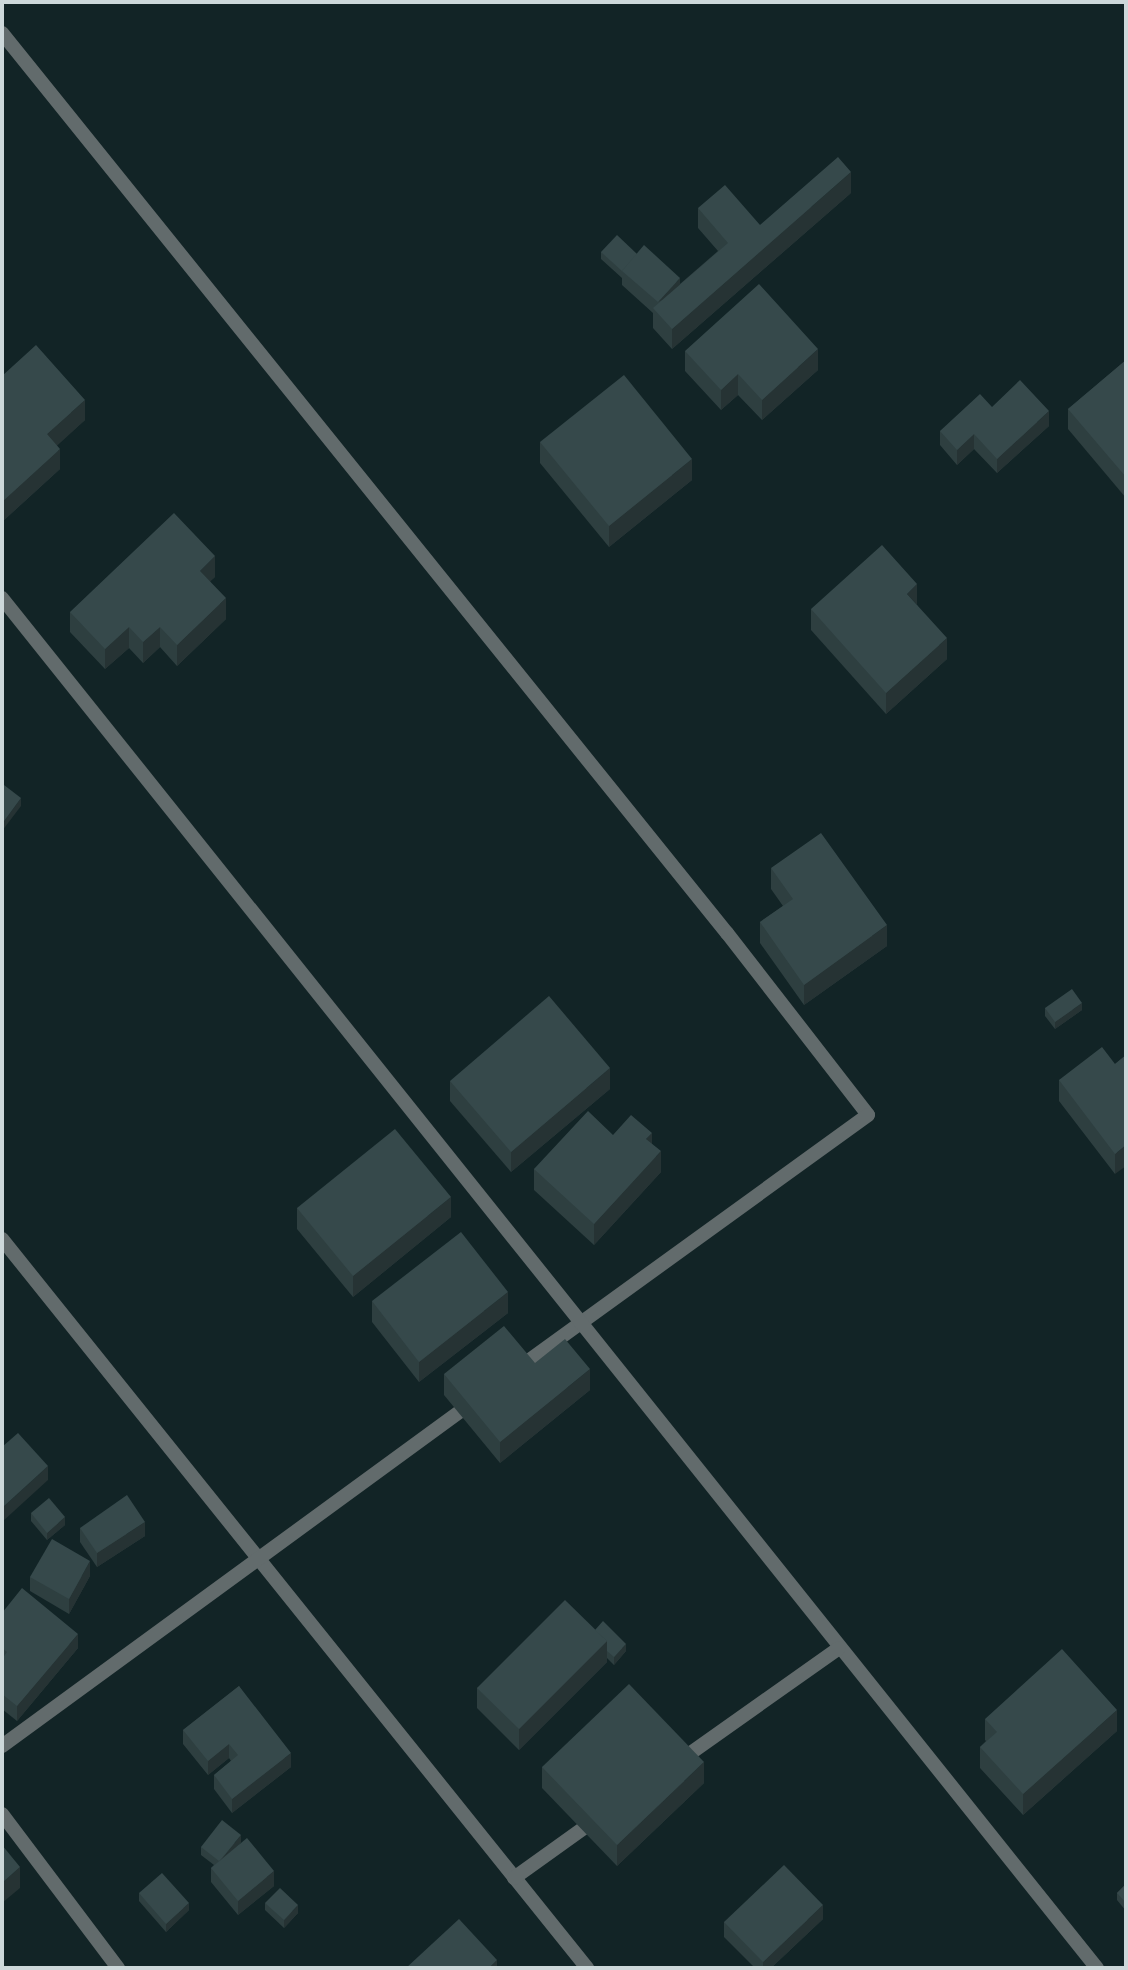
<!DOCTYPE html>
<style>
body{margin:0}
#map{position:relative;width:1128px;height:1970px;overflow:hidden;background:#122426;font-family:Manrope,sans-serif}
div>[style]{position:absolute}
[style*='--x']{left:calc(var(--x)*1px);top:calc(var(--y)*1px);width:calc(var(--w)*1px);rotate:calc(var(--a)*1deg)}
.street>*{height:14px;margin:-7px;padding:0 7px;transform-origin:7px;border-radius:7px;background:#626b6c}
.wall>*{inset:0;background:#2e3f40}
.shaded-wall>*{inset:0;background:#263334}
.building>*{inset:0;background:#36494b}
span{translate:-50% -50%;white-space:nowrap;text-align:center;line-height:1.15;-webkit-text-stroke:5px #050c0d;paint-order:stroke}
.frame{position:absolute;inset:0;border:4px solid #cdd8da;pointer-events:none}
</style>
<div id="map">
<div class="street">
<i style="--x:2;--y:33;--w:1156;--a:51.15"></i>
<i style="--x:727;--y:933;--w:230;--a:52.2"></i>
<i style="--x:868;--y:1115;--w:433;--a:144.1"></i>
<i style="--x:2;--y:598;--w:1754;--a:51.37"></i>
<i style="--x:2;--y:1239;--w:935;--a:51.25"></i>
<i style="--x:2;--y:1746;--w:583;--a:-36.14"></i>
<i style="--x:678;--y:1762;--w:197;--a:-35.3"></i>
<i style="--x:2;--y:1814;--w:193;--a:53"></i>
<i style="--x:514;--y:1878;--w:100;--a:-35.6"></i>
</div>
<div class="wall">
<i style="clip-path:polygon(851px 193px,672px 349px,653px 328px,653px 313px,622px 285px,622px 278px,601px 259px,601px 252px,637px 254px,680px 284px,718px 251px,698px 228px,698px 208px,760px 225px)"></i>
<i style="clip-path:polygon(685px 351px,818px 370px,762px 420px,738px 395px,721px 410px,685px 371px)"></i>
<i style="clip-path:polygon(1126px 360px,1126px 498px,1068px 429px,1068px 409px)"></i>
<i style="clip-path:polygon(2px 376px,85px 420px,57px 445px,60px 469px,3px 521px)"></i>
<i style="clip-path:polygon(992px 407px,1049px 426px,997px 473px,974px 449px,957px 465px,940px 445px,940px 431px)"></i>
<i style="clip-path:polygon(540px 442px,692px 480px,609px 547px,540px 463px)"></i>
<i style="clip-path:polygon(215px 577px,210px 581px,226px 619px,177px 666px,160px 647px,143px 663px,129px 648px,105px 669px,70px 632px,70px 612px)"></i>
<i style="clip-path:polygon(917px 605px,947px 659px,886px 714px,811px 630px,811px 609px)"></i>
<i style="clip-path:polygon(771px 868px,887px 946px,804px 1005px,760px 943px,760px 922px,783px 906px,771px 889px)"></i>
<i style="clip-path:polygon(1045px 1008px,1082px 1010px,1055px 1029px,1045px 1016px)"></i>
<i style="clip-path:polygon(1126px 1055px,1115px 1174px,1059px 1101px,1059px 1080px,1115px 1064px)"></i>
<i style="clip-path:polygon(450px 1081px,610px 1089px,511px 1172px,450px 1101px)"></i>
<i style="clip-path:polygon(613px 1135px,652px 1144px,661px 1172px,594px 1245px,534px 1190px,534px 1169px)"></i>
<i style="clip-path:polygon(297px 1208px,451px 1217px,353px 1297px,297px 1229px)"></i>
<i style="clip-path:polygon(372px 1301px,508px 1313px,419px 1382px,372px 1322px)"></i>
<i style="clip-path:polygon(444px 1374px,590px 1390px,500px 1463px,444px 1395px)"></i>
<i style="clip-path:polygon(31px 1513px,65px 1525px,47px 1540px,31px 1521px)"></i>
<i style="clip-path:polygon(80px 1528px,145px 1536px,97px 1567px,80px 1542px)"></i>
<i style="clip-path:polygon(90px 1576px,69px 1614px,30px 1591px,30px 1577px)"></i>
<i style="clip-path:polygon(2px 1613px,78px 1648px,17px 1721px,2px 1709px)"></i>
<i style="clip-path:polygon(595px 1630px,626px 1651px,614px 1665px,607px 1658px,607px 1662px,519px 1750px,477px 1708px,477px 1688px)"></i>
<i style="clip-path:polygon(239px 1686px,291px 1767px,232px 1813px,214px 1789px,214px 1775px,231px 1761px,229px 1758px,208px 1775px,183px 1744px,183px 1730px)"></i>
<i style="clip-path:polygon(985px 1719px,1117px 1731px,1023px 1815px,980px 1768px,980px 1747px,986px 1741px,985px 1740px)"></i>
<i style="clip-path:polygon(542px 1767px,704px 1783px,617px 1866px,542px 1788px)"></i>
<i style="clip-path:polygon(241px 1842px,239px 1845px,274px 1886px,238px 1915px,211px 1882px,211px 1868px,214px 1865px,201px 1855px,201px 1847px)"></i>
<i style="clip-path:polygon(1126px 1884px,1126px 1911px,1117px 1900px,1117px 1893px)"></i>
<i style="clip-path:polygon(139px 1893px,189px 1910px,166px 1932px,139px 1901px)"></i>
<i style="clip-path:polygon(265px 1903px,298px 1913px,284px 1928px,265px 1910px)"></i>
<i style="clip-path:polygon(823px 1919px,771px 1968px,755px 1968px,724px 1937px,724px 1922px)"></i>
</div>
<div class="shaded-wall">
<i style="clip-path:polygon(851px 172px,851px 193px,672px 349px,672px 329px)"></i>
<i style="clip-path:polygon(680px 278px,680px 292px,658px 302px)"></i>
<i style="clip-path:polygon(818px 349px,818px 370px,762px 420px,762px 400px)"></i>
<i style="clip-path:polygon(738px 374px,738px 395px,721px 410px,721px 390px)"></i>
<i style="clip-path:polygon(85px 400px,85px 420px,47px 455px,47px 434px)"></i>
<i style="clip-path:polygon(1049px 411px,1049px 426px,997px 473px,997px 459px)"></i>
<i style="clip-path:polygon(974px 434px,974px 449px,957px 465px,957px 450px)"></i>
<i style="clip-path:polygon(60px 449px,60px 469px,3px 521px,3px 501px)"></i>
<i style="clip-path:polygon(692px 459px,692px 480px,609px 547px,609px 526px)"></i>
<i style="clip-path:polygon(215px 556px,215px 577px,200px 591px,200px 571px)"></i>
<i style="clip-path:polygon(917px 584px,917px 605px,907px 594px)"></i>
<i style="clip-path:polygon(226px 598px,226px 619px,177px 666px,177px 645px)"></i>
<i style="clip-path:polygon(129px 627px,129px 648px,105px 669px,105px 649px)"></i>
<i style="clip-path:polygon(160px 627px,160px 647px,143px 663px,143px 642px)"></i>
<i style="clip-path:polygon(947px 638px,947px 659px,886px 714px,886px 693px)"></i>
<i style="clip-path:polygon(21px 798px,21px 806px,2px 831px,2px 824px)"></i>
<i style="clip-path:polygon(887px 925px,887px 946px,804px 1005px,804px 985px)"></i>
<i style="clip-path:polygon(1082px 1003px,1082px 1010px,1055px 1029px,1055px 1022px)"></i>
<i style="clip-path:polygon(610px 1068px,610px 1089px,511px 1172px,511px 1152px)"></i>
<i style="clip-path:polygon(652px 1133px,652px 1154px,646px 1139px)"></i>
<i style="clip-path:polygon(1126px 1145px,1126px 1166px,1115px 1174px,1115px 1154px)"></i>
<i style="clip-path:polygon(661px 1151px,661px 1172px,594px 1245px,594px 1224px)"></i>
<i style="clip-path:polygon(451px 1197px,451px 1217px,353px 1297px,353px 1276px)"></i>
<i style="clip-path:polygon(508px 1292px,508px 1313px,419px 1382px,419px 1362px)"></i>
<i style="clip-path:polygon(590px 1369px,590px 1390px,500px 1463px,500px 1442px)"></i>
<i style="clip-path:polygon(48px 1466px,48px 1480px,2px 1522px,2px 1508px)"></i>
<i style="clip-path:polygon(65px 1517px,65px 1525px,47px 1540px,47px 1533px)"></i>
<i style="clip-path:polygon(145px 1522px,145px 1536px,97px 1567px,97px 1553px)"></i>
<i style="clip-path:polygon(90px 1561px,90px 1576px,69px 1614px,69px 1599px)"></i>
<i style="clip-path:polygon(78px 1634px,78px 1648px,17px 1721px,17px 1706px)"></i>
<i style="clip-path:polygon(607px 1641px,607px 1662px,519px 1750px,519px 1729px)"></i>
<i style="clip-path:polygon(626px 1644px,626px 1651px,614px 1665px,614px 1657px)"></i>
<i style="clip-path:polygon(1117px 1710px,1117px 1731px,1023px 1815px,1023px 1794px)"></i>
<i style="clip-path:polygon(229px 1744px,229px 1758px,208px 1775px,208px 1761px)"></i>
<i style="clip-path:polygon(291px 1753px,291px 1767px,232px 1813px,232px 1799px)"></i>
<i style="clip-path:polygon(704px 1762px,704px 1783px,617px 1866px,617px 1845px)"></i>
<i style="clip-path:polygon(241px 1835px,241px 1842px,219px 1869px,219px 1862px)"></i>
<i style="clip-path:polygon(20px 1867px,20px 1888px,2px 1903px,2px 1883px)"></i>
<i style="clip-path:polygon(274px 1871px,274px 1886px,238px 1915px,238px 1901px)"></i>
<i style="clip-path:polygon(189px 1903px,189px 1910px,166px 1932px,166px 1924px)"></i>
<i style="clip-path:polygon(298px 1905px,298px 1913px,284px 1928px,284px 1920px)"></i>
<i style="clip-path:polygon(823px 1905px,823px 1919px,771px 1968px,763px 1968px,763px 1962px)"></i>
<i style="clip-path:polygon(497px 1960px,497px 1968px,489px 1968px)"></i>
</div>
<div class="building">
<i style="clip-path:polygon(838px 157px,851px 172px,672px 329px,653px 308px,728px 243px,698px 208px,725px 185px,760px 225px)"></i>
<i style="clip-path:polygon(617px 235px,637px 254px,622px 271px,601px 252px)"></i>
<i style="clip-path:polygon(644px 245px,680px 278px,658px 302px,622px 271px)"></i>
<i style="clip-path:polygon(759px 284px,818px 349px,762px 400px,738px 374px,721px 390px,685px 351px)"></i>
<i style="clip-path:polygon(36px 345px,85px 400px,47px 434px,60px 449px,3px 501px,2px 376px)"></i>
<i style="clip-path:polygon(1126px 360px,1126px 477px,1068px 409px)"></i>
<i style="clip-path:polygon(624px 375px,692px 459px,609px 526px,540px 442px)"></i>
<i style="clip-path:polygon(1020px 380px,1049px 411px,997px 459px,974px 434px,957px 450px,940px 431px,980px 394px,992px 407px)"></i>
<i style="clip-path:polygon(174px 513px,215px 556px,200px 571px,226px 598px,177px 645px,160px 627px,143px 642px,129px 627px,105px 649px,70px 612px)"></i>
<i style="clip-path:polygon(882px 545px,917px 584px,907px 594px,947px 638px,886px 693px,811px 609px)"></i>
<i style="clip-path:polygon(4px 785px,21px 798px,2px 824px,2px 787px)"></i>
<i style="clip-path:polygon(821px 833px,887px 925px,804px 985px,760px 922px,793px 899px,771px 868px)"></i>
<i style="clip-path:polygon(1072px 989px,1082px 1003px,1055px 1022px,1045px 1008px)"></i>
<i style="clip-path:polygon(549px 996px,610px 1068px,511px 1152px,450px 1081px)"></i>
<i style="clip-path:polygon(1102px 1047px,1115px 1064px,1126px 1055px,1126px 1145px,1115px 1154px,1059px 1080px)"></i>
<i style="clip-path:polygon(588px 1111px,613px 1135px,631px 1115px,652px 1133px,646px 1139px,661px 1151px,594px 1224px,534px 1169px)"></i>
<i style="clip-path:polygon(395px 1129px,451px 1197px,353px 1276px,297px 1208px)"></i>
<i style="clip-path:polygon(461px 1232px,508px 1292px,419px 1362px,372px 1301px)"></i>
<i style="clip-path:polygon(504px 1326px,535px 1363px,565px 1339px,590px 1369px,500px 1442px,444px 1374px)"></i>
<i style="clip-path:polygon(18px 1433px,48px 1466px,2px 1508px,2px 1447px)"></i>
<i style="clip-path:polygon(127px 1495px,145px 1522px,97px 1553px,80px 1528px)"></i>
<i style="clip-path:polygon(49px 1498px,65px 1517px,47px 1533px,31px 1513px)"></i>
<i style="clip-path:polygon(52px 1539px,90px 1561px,69px 1599px,30px 1577px)"></i>
<i style="clip-path:polygon(22px 1588px,78px 1634px,17px 1706px,2px 1694px,2px 1659px,7px 1652px,2px 1648px,2px 1613px)"></i>
<i style="clip-path:polygon(565px 1600px,607px 1641px,519px 1729px,477px 1688px)"></i>
<i style="clip-path:polygon(603px 1621px,626px 1644px,614px 1657px,607px 1651px,607px 1641px,595px 1630px)"></i>
<i style="clip-path:polygon(1062px 1649px,1117px 1710px,1023px 1794px,980px 1747px,997px 1732px,985px 1719px)"></i>
<i style="clip-path:polygon(629px 1684px,704px 1762px,617px 1845px,542px 1767px)"></i>
<i style="clip-path:polygon(239px 1686px,291px 1753px,232px 1799px,214px 1775px,238px 1755px,229px 1744px,208px 1761px,183px 1730px)"></i>
<i style="clip-path:polygon(222px 1820px,241px 1835px,222px 1858px,219px 1861px,201px 1847px)"></i>
<i style="clip-path:polygon(247px 1838px,274px 1871px,238px 1901px,211px 1868px)"></i>
<i style="clip-path:polygon(2px 1845px,20px 1867px,2px 1883px)"></i>
<i style="clip-path:polygon(784px 1865px,823px 1905px,763px 1962px,724px 1922px)"></i>
<i style="clip-path:polygon(162px 1873px,189px 1903px,166px 1924px,139px 1893px)"></i>
<i style="clip-path:polygon(1126px 1884px,1126px 1903px,1117px 1893px)"></i>
<i style="clip-path:polygon(280px 1888px,298px 1905px,284px 1920px,265px 1903px)"></i>
<i style="clip-path:polygon(459px 1919px,497px 1960px,489px 1968px,406px 1968px)"></i>
</div>
<div class="frame"></div>
</div>
